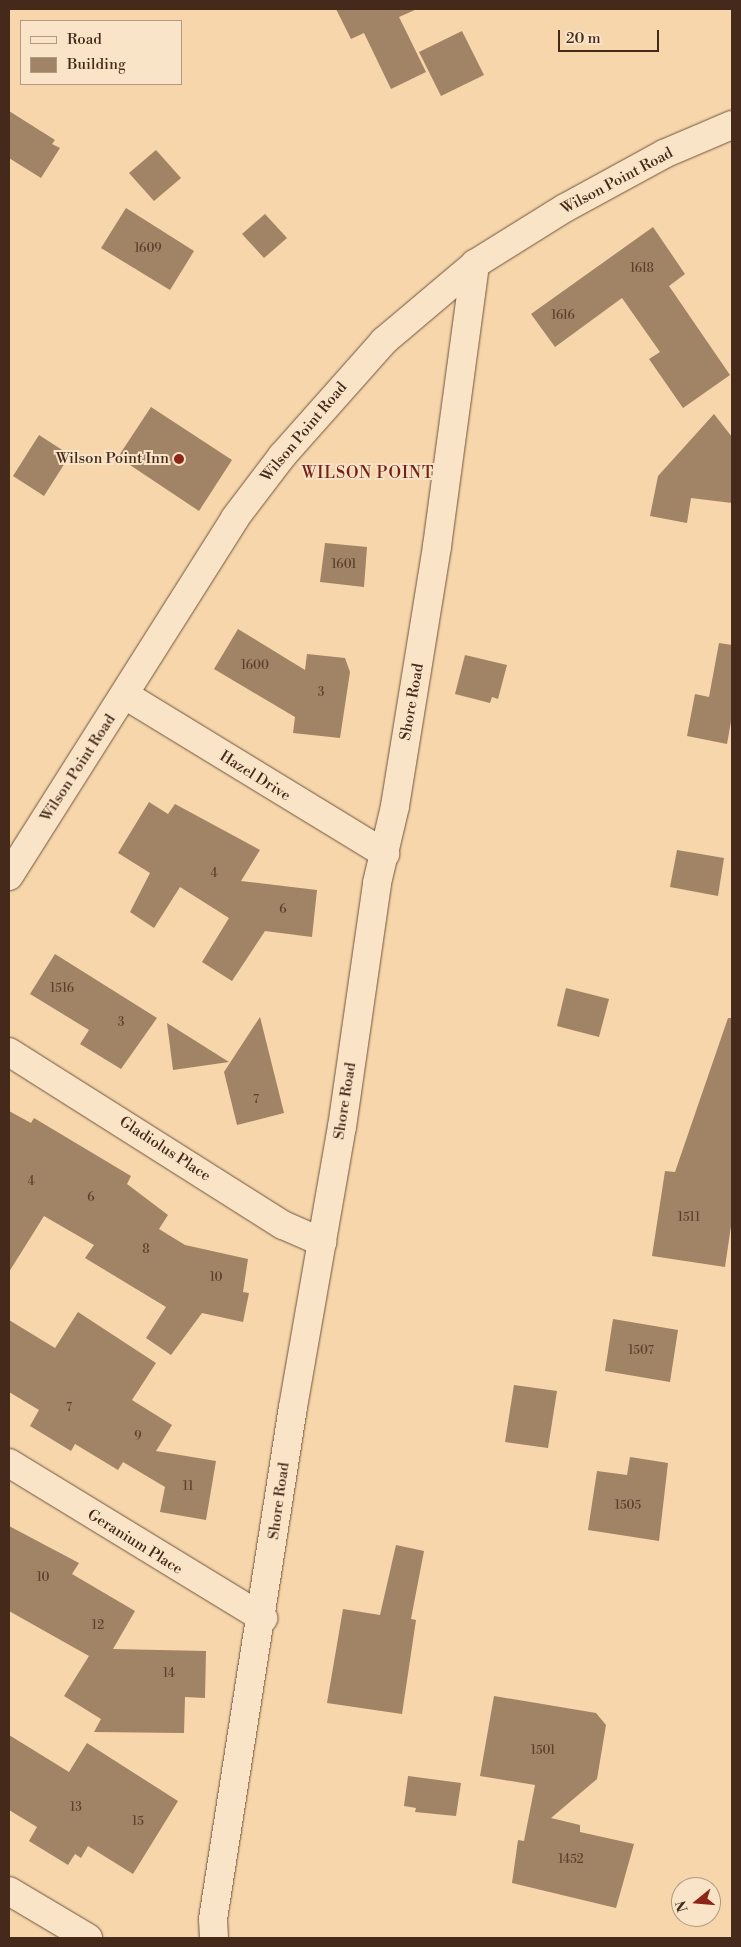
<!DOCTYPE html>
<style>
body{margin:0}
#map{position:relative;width:741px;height:1947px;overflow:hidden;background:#f6d6aa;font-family:"Libre Bodoni",serif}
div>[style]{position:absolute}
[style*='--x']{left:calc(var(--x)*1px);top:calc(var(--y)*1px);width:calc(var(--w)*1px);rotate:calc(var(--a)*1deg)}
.building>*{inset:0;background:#a18365}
.roads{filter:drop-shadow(0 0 1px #71543e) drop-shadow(0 0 1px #71543e)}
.minor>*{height:28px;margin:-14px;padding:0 14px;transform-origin:14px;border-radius:14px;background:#f9e4c8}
.dots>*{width:14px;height:14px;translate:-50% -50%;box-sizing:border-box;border:2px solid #f9e4c8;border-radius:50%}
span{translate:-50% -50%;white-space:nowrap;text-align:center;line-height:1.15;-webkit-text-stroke:4px #f9e4c8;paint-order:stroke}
.number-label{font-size:12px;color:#5c402d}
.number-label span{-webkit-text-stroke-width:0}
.street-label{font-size:15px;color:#45291a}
.poi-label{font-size:15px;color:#45291a}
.right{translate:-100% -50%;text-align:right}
.neighbourhood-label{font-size:16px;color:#7a1f14;letter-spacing:1px}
.frame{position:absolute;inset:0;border:10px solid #45291a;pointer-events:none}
.legend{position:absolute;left:20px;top:20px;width:162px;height:65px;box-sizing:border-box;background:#f9e4c8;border:1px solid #b19982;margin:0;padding:6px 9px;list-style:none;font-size:15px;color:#45291a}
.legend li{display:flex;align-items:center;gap:10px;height:25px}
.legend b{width:25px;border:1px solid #b19982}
.north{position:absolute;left:671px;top:1877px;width:50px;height:50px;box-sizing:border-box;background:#f9e4c8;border:1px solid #b19982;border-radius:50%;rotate:253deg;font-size:14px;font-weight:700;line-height:20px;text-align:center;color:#45291a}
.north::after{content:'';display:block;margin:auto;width:18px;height:22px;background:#8f2418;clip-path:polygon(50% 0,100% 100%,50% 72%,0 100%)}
.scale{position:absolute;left:558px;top:30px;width:101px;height:22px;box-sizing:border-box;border:2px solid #45291a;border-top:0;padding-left:6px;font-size:15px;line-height:18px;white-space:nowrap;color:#45291a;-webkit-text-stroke:4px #f9e4c8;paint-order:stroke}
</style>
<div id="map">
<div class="building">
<i style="clip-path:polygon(336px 9px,417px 9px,399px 17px,426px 72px,391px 89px,364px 33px,351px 39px)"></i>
<i style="clip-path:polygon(462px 31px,484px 75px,441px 96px,419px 52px)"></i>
<i style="clip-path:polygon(9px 111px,55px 140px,52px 144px,60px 148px,41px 178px,9px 158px)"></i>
<i style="clip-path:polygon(156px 150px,181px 178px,154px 201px,129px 173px)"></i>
<i style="clip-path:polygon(126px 208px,194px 251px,170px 290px,101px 248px)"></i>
<i style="clip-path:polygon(265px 214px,287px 238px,264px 258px,242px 234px)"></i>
<i style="clip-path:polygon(653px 227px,685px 274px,669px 286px,730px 375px,683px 408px,649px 359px,660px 352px,622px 298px,555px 347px,531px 314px)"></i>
<i style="clip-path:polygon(151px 407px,232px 460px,199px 511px,118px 457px)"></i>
<i style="clip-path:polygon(714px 414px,732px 437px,732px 503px,691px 498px,687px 523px,650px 516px,658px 476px)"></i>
<i style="clip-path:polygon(39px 435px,70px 455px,44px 496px,13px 476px)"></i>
<i style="clip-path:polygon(325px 543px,367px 547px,364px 587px,320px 582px)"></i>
<i style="clip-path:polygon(238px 629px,305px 670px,307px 654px,345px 658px,350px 672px,340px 738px,293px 733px,295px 717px,214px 669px)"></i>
<i style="clip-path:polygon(719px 643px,732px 645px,732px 716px,727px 744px,687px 736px,695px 694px,709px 697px)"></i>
<i style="clip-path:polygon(465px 655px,507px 665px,498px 699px,492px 697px,490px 703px,455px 694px)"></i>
<i style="clip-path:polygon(149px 802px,168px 814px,175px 804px,260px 850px,241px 881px,317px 890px,312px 937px,265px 931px,232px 981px,202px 962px,229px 918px,180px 887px,154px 928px,130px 912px,150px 873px,118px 853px)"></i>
<i style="clip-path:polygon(677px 850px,724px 858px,718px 896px,670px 887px)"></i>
<i style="clip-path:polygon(55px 954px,157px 1018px,121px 1069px,80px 1044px,89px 1030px,30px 994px)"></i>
<i style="clip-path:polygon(566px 988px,609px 999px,599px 1037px,557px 1026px)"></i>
<i style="clip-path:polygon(260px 1017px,284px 1113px,237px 1125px,224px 1072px)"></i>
<i style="clip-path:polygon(728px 1018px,732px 1018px,732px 1219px,725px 1267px,652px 1256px,665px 1171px,675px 1172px)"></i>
<i style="clip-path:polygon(167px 1023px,229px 1062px,173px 1070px)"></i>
<i style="clip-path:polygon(9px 1111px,31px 1123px,34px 1118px,131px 1176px,127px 1184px,168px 1215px,159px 1229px,185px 1245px,248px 1259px,243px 1292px,249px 1293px,243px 1322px,202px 1313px,171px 1355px,146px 1338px,166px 1307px,85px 1258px,94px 1245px,44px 1216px,9px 1272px)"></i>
<i style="clip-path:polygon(78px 1312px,156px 1363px,132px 1400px,172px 1425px,156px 1451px,216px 1461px,206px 1520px,160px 1512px,165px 1487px,123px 1462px,118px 1470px,75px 1444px,71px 1451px,30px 1426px,39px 1410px,9px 1392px,9px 1320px,55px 1348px)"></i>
<i style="clip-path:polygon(613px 1319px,678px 1330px,670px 1382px,605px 1371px)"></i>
<i style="clip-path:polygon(514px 1385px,557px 1391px,548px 1448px,505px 1442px)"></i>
<i style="clip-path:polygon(630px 1457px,668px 1463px,659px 1541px,588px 1530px,597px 1471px,627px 1475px)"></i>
<i style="clip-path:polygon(9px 1526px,79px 1563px,72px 1574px,135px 1611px,113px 1649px,206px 1651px,205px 1698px,185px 1697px,184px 1733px,94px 1732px,101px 1719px,64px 1696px,89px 1656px,9px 1611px)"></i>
<i style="clip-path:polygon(396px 1545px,424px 1551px,411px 1619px,416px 1620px,402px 1714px,327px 1703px,343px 1609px,380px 1615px)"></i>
<i style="clip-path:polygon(494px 1696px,596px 1713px,606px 1725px,597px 1779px,551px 1818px,580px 1825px,580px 1832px,634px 1844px,616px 1908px,512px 1883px,518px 1840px,524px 1841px,535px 1785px,480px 1776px)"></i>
<i style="clip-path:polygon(9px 1735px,69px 1772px,87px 1743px,178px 1801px,133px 1874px,88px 1846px,81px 1858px,75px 1854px,68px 1865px,29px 1841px,37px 1827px,9px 1810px)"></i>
<i style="clip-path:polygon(408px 1776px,461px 1783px,456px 1816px,415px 1812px,416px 1808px,404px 1806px)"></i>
</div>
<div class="roads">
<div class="minor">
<i style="--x:125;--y:695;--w:305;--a:31.4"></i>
<i style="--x:9;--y:876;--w:423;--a:-57.7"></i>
<i style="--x:235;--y:518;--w:78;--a:-52.8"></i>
<i style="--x:282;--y:456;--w:154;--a:-48.4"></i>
<i style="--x:384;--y:341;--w:119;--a:-40.2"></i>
<i style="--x:475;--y:264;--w:106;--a:-31.9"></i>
<i style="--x:565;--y:208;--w:113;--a:-28.6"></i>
<i style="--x:664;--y:154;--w:74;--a:-23.1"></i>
<i style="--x:9;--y:1052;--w:324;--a:32.3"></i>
<i style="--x:283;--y:1225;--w:43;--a:23.6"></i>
<i style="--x:9;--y:1463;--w:298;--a:31.4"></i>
<i style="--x:9;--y:1891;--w:92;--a:30.7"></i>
<i style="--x:214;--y:1938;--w:19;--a:-93"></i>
<i style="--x:213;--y:1919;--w:518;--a:-81.12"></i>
<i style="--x:293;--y:1407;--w:284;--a:-80.1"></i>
<i style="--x:342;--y:1127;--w:246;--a:-81.8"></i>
<i style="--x:377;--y:883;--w:79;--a:-76.8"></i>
<i style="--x:395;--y:806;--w:263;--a:-80.8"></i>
<i style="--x:437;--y:546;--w:285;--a:-82.3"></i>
</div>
</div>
<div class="dots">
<i style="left:179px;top:459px;background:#8f2418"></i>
</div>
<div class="number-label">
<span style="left:148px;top:249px">1609</span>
<span style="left:642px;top:269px">1618</span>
<span style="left:563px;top:316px">1616</span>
<span style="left:344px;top:565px">1601</span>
<span style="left:255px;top:666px">1600</span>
<span style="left:321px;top:693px">3</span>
<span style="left:214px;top:874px">4</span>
<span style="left:283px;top:910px">6</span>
<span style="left:62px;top:989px">1516</span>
<span style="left:121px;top:1023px">3</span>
<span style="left:256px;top:1100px">7</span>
<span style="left:31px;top:1182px">4</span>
<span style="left:91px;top:1198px">6</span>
<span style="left:689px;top:1218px">1511</span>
<span style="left:146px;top:1250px">8</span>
<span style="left:216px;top:1278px">10</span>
<span style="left:641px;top:1351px">1507</span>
<span style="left:69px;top:1408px">7</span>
<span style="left:138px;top:1437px">9</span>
<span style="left:188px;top:1487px">11</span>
<span style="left:628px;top:1506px">1505</span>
<span style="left:43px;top:1578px">10</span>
<span style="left:98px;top:1626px">12</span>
<span style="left:169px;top:1674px">14</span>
<span style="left:543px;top:1751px">1501</span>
<span style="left:76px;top:1808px">13</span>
<span style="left:138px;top:1822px">15</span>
<span style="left:571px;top:1860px">1452</span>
</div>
<div class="street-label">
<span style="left:617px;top:181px;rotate:-28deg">Wilson Point Road</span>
<span style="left:304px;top:432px;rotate:-50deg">Wilson Point Road</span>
<span style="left:412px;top:702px;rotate:-80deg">Shore Road</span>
<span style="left:78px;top:768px;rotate:-57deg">Wilson Point Road</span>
<span style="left:255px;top:776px;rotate:32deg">Hazel Drive</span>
<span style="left:345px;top:1101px;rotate:-81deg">Shore Road</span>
<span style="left:165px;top:1149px;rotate:33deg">Gladiolus Place</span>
<span style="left:279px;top:1501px;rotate:-82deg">Shore Road</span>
<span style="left:135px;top:1542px;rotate:32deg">Geranium Place</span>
</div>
<div class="poi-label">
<span class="right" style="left:169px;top:459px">Wilson Point Inn</span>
</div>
<div class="neighbourhood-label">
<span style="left:368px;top:473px">WILSON POINT</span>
</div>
<div class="frame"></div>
<ul class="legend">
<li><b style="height:6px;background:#f9e4c8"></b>Road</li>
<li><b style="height:14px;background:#a18365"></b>Building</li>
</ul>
<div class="north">N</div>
<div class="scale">20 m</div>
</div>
